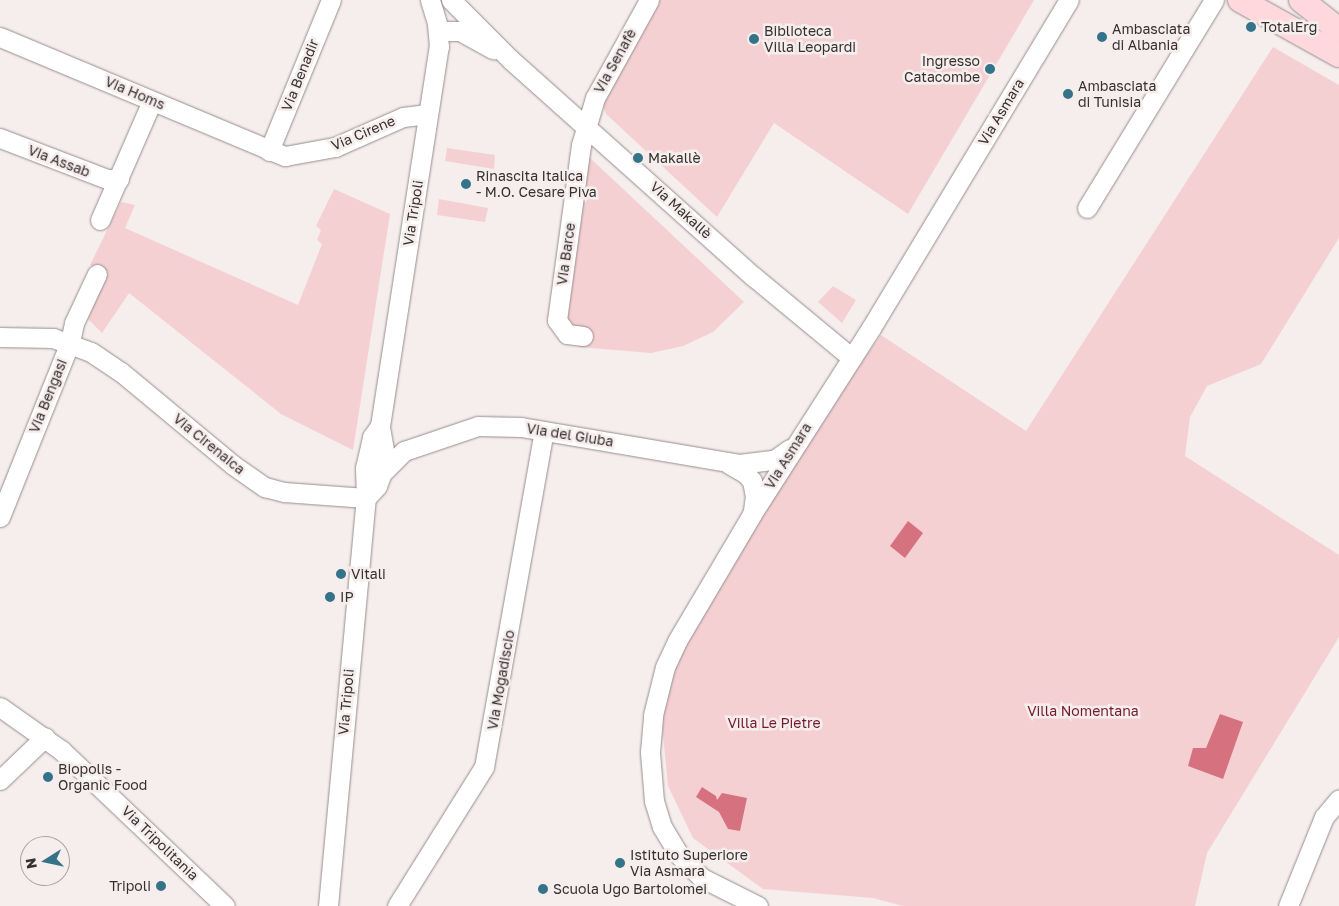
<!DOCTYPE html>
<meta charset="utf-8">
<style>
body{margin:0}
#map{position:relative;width:1339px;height:906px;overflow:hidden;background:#f6eded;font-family:"Golos Text",sans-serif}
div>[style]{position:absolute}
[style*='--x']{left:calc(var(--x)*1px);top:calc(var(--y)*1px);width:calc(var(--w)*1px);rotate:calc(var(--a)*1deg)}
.green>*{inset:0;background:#f5d0d3}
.water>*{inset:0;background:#d6717f}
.roads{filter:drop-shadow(0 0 1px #968d8e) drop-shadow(0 0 1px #968d8e)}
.minor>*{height:19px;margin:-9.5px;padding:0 9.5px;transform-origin:9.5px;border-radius:9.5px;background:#fff}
.major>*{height:24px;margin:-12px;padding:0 12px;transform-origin:12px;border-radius:12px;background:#fed8dc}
.dots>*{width:14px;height:14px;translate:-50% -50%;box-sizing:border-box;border:2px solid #f6eded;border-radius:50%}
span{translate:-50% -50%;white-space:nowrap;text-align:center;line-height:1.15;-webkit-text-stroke:5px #f6eded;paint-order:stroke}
.poi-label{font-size:14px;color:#353131}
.left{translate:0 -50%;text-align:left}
.right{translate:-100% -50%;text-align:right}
.street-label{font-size:14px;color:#353131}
.park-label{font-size:14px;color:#75192f}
.north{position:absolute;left:20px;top:836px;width:50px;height:50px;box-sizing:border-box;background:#f6eded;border:1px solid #a9a2a2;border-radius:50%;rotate:260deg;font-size:14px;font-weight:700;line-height:20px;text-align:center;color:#353131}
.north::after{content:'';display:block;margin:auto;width:18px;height:22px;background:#347388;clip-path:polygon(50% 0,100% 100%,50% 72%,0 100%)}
</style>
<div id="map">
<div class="green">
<i style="clip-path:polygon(660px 0,1034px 0,908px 214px,774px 123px,717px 217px,606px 114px,602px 103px)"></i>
<i style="clip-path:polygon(1273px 47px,1339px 85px,1339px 238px,1261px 364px,1207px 386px,1190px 417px,1185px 456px,1339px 555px,1339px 637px,1207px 853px,1195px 906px,903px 906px,873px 898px,763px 889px,693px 838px,668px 786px,662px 724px,670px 661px,812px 429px,881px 335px,1026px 431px)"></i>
<i style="clip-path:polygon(447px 148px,495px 155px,494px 169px,445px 161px)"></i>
<i style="clip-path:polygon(584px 157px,590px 158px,744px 302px,713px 332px,683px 346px,651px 353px,579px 347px,581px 330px,567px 322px,566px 314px)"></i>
<i style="clip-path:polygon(334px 189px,390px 214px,353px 450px,281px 414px,129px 293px,102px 333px,88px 319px,107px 273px,90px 265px,121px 202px,135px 205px,125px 228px,298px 305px,322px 244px,317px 240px,321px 230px,316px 226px)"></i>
<i style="clip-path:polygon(439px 199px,488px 208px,485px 222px,437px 215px)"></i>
<i style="clip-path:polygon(833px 286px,856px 300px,842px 323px,818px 302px)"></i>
</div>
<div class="water">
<i style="clip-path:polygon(908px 521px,923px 533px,905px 558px,890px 546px)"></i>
<i style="clip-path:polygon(1220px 714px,1243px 722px,1223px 779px,1188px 766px,1193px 748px,1206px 748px)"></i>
<i style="clip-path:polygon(702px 787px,716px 796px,717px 800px,722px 793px,747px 798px,740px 831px,728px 829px,719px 812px,696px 797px)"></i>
</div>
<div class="roads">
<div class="minor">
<i style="--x:451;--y:0;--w:85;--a:45"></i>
<i style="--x:511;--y:60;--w:326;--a:41.8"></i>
<i style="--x:754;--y:277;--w:127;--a:39.6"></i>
<i style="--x:439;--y:31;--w:21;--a:0"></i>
<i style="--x:460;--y:31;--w:38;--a:29"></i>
<i style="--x:0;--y:37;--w:309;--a:22.7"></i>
<i style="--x:285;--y:156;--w:51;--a:-10.2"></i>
<i style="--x:335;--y:147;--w:74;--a:-23.8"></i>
<i style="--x:403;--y:117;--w:25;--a:-7"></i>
<i style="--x:0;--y:138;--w:115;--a:21"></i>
<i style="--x:107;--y:179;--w:12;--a:0"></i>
<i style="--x:269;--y:151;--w:163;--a:-67.7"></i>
<i style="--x:1087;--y:208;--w:244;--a:-58.6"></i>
<i style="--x:100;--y:220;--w:130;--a:-66.4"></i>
<i style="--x:583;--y:336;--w:16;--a:-173"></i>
<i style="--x:567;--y:334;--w:17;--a:-126"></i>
<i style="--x:557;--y:320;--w:177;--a:-82.2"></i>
<i style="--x:581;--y:145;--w:49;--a:-73.4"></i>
<i style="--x:595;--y:98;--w:112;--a:-61.1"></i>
<i style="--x:0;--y:337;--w:53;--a:1.1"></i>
<i style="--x:53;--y:338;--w:40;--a:20.2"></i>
<i style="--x:91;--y:352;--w:36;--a:34"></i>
<i style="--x:121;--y:372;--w:146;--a:39.7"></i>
<i style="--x:233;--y:465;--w:39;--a:35"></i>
<i style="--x:265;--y:487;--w:20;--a:15"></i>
<i style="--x:284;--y:492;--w:82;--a:4.2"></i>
<i style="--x:729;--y:464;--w:20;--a:30"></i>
<i style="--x:746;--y:474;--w:9;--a:49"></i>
<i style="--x:752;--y:481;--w:15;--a:79"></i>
<i style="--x:755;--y:496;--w:15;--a:98"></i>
<i style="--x:383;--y:472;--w:30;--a:-45"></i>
<i style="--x:404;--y:451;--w:78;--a:-18.7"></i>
<i style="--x:478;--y:426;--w:43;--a:1.3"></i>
<i style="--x:521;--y:427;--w:221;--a:9.6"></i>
<i style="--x:739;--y:464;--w:35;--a:-7"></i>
<i style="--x:774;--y:460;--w:19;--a:-35"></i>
<i style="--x:366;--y:498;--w:16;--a:-47"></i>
<i style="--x:377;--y:486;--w:27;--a:-70"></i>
<i style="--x:386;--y:461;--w:36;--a:-100"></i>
<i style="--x:380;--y:426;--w:384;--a:-81.2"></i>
<i style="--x:439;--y:47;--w:24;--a:-95"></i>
<i style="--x:437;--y:23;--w:24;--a:-107"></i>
<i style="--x:0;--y:517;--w:188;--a:-68.2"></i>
<i style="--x:70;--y:342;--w:19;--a:-78"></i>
<i style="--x:74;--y:323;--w:54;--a:-64.9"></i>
<i style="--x:0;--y:707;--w:75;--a:35.2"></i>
<i style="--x:61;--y:750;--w:226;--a:43.6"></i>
<i style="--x:0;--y:780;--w:62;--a:-43.7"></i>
<i style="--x:328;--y:906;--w:410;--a:-84.7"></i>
<i style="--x:366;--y:498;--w:30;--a:-92"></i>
<i style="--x:365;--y:468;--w:32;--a:-77"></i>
<i style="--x:372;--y:437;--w:14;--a:-54"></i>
<i style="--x:397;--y:906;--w:164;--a:-58"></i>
<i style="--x:484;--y:767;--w:341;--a:-79.9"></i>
<i style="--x:758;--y:906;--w:63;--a:-153.4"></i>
<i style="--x:702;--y:878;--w:33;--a:-135"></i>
<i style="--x:679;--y:855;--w:33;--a:-121"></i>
<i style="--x:662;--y:827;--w:27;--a:-107"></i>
<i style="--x:654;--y:801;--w:49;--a:-94.7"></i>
<i style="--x:650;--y:752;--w:37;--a:-85"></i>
<i style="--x:653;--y:715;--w:49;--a:-76"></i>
<i style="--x:665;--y:667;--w:29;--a:-65"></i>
<i style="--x:677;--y:641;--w:147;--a:-59.4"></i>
<i style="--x:752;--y:514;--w:221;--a:-57.4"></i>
<i style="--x:871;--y:328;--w:383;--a:-58.9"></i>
<i style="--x:1288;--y:906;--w:96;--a:-68"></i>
<i style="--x:1324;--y:817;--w:23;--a:-50"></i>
</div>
<div class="major">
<i style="--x:1240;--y:0;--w:113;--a:29.1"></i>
<i style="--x:1301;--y:0;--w:48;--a:38.3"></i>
</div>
</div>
<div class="dots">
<i style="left:1251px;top:27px;background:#347388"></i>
<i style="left:1102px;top:37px;background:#347388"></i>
<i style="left:754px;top:39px;background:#347388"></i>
<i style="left:990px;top:69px;background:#347388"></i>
<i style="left:1068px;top:94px;background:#347388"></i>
<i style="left:638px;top:158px;background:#347388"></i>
<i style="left:466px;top:184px;background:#347388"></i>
<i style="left:341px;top:574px;background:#347388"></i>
<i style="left:330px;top:597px;background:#347388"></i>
<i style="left:48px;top:777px;background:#347388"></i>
<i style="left:620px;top:863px;background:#347388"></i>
<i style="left:161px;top:886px;background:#347388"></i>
<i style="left:543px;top:889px;background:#347388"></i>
</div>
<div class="poi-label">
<span class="left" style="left:1261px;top:27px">TotalErg</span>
<span class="left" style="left:1112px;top:37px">Ambasciata<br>di Albania</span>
<span class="left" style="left:764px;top:39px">Biblioteca<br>Villa Leopardi</span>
<span class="right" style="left:980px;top:69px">Ingresso<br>Catacombe</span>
<span class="left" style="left:1078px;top:94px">Ambasciata<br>di Tunisia</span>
<span class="left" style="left:648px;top:158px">Makallè</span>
<span class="left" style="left:476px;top:184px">Rinascita Italica<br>- M.O. Cesare Piva</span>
<span class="left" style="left:351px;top:574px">Vitali</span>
<span class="left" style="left:340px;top:597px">IP</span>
<span class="left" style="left:58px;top:777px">Biopolis -<br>Organic Food</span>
<span class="left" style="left:630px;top:863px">Istituto Superiore<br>Via Asmara</span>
<span class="right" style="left:151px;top:886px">Tripoli</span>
<span class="left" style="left:553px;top:889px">Scuola Ugo Bartolomei</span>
</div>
<div class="street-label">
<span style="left:615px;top:61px;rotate:-61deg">Via Senafè</span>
<span style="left:300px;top:75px;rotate:-68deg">Via Benadir</span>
<span style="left:135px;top:93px;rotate:23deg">Via Homs</span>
<span style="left:1001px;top:112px;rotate:-59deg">Via Asmara</span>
<span style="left:363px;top:133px;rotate:-23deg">Via Cirene</span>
<span style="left:59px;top:161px;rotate:21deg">Via Assab</span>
<span style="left:681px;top:210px;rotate:42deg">Via Makallè</span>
<span style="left:413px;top:213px;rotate:-81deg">Via Tripoli</span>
<span style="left:566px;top:254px;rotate:-82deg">Via Barce</span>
<span style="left:48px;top:396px;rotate:-68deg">Via Bengasi</span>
<span style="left:570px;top:435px;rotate:9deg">Via del Giuba</span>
<span style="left:209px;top:444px;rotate:39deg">Via Cirenaica</span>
<span style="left:788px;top:456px;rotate:-58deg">Via Asmara</span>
<span style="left:501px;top:680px;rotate:-80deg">Via Mogadiscio</span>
<span style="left:346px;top:702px;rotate:-85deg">Via Tripoli</span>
<span style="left:160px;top:843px;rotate:44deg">Via Tripolitania</span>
</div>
<div class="park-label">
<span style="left:1083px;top:711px">Villa Nomentana</span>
<span style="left:774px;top:723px">Villa Le Pietre</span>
</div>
<div class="north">N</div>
</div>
